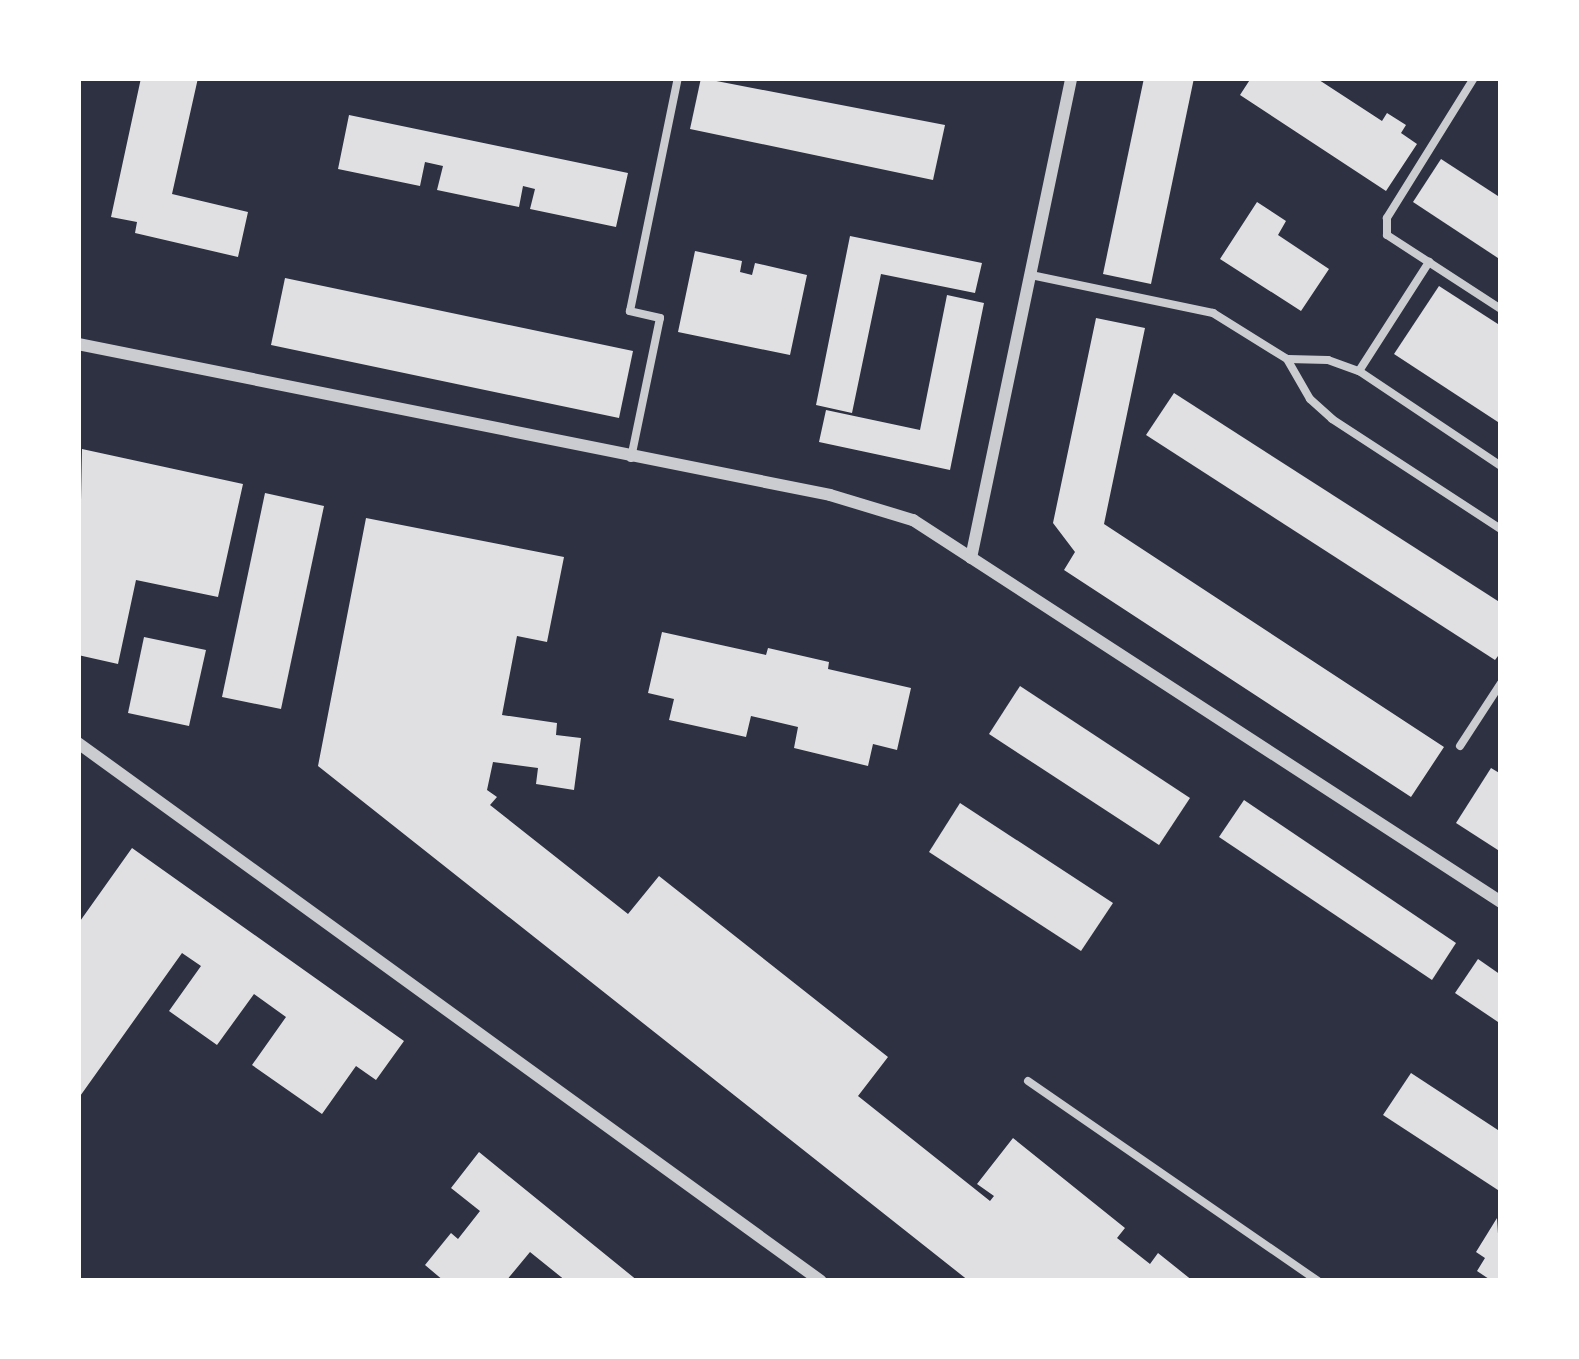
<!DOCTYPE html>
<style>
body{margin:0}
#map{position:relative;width:1579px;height:1359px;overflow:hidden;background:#2d3142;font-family:"DejaVu Sans",sans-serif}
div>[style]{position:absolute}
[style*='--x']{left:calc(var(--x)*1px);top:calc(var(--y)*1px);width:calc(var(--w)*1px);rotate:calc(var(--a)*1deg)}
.building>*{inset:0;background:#e0e0e3}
.service>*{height:8px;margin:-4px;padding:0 4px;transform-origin:4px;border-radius:4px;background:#caccd0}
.minor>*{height:12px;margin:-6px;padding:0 6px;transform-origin:6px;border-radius:6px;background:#caccd0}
span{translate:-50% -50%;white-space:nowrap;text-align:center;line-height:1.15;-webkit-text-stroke:9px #fff;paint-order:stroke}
.frame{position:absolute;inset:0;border:81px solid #fff;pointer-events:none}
</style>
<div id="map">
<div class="building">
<i style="clip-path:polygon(141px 78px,198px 78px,172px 194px,248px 212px,238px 257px,135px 233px,137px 222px,111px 217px)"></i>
<i style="clip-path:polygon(701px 78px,945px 125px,933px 180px,690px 129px)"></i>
<i style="clip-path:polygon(1144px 78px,1194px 78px,1151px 284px,1103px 274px)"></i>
<i style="clip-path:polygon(1251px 78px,1316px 78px,1382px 121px,1387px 113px,1406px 125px,1401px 133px,1417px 144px,1386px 191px,1240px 95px)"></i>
<i style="clip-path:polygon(349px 115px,628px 173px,616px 227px,530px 209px,535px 189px,523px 186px,519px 207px,437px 190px,443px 166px,425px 162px,420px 186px,338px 169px)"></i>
<i style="clip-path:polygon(1441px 159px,1501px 198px,1501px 260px,1413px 202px)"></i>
<i style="clip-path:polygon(1257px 202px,1286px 221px,1278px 235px,1329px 269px,1301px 311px,1220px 259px)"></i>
<i style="clip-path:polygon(850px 236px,982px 263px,975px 293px,881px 274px,852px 413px,816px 405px)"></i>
<i style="clip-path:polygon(695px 251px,742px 261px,740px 272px,752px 275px,755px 263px,807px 275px,790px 355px,678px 332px)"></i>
<i style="clip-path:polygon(285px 278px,633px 351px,619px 418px,271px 345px)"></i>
<i style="clip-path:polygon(1439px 286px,1501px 326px,1501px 424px,1394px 354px)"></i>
<i style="clip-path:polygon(947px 295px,984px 303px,950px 470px,819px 442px,826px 410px,920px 430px)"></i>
<i style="clip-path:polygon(1096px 318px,1145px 328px,1104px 524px,1444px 747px,1411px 797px,1064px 570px,1075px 552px,1053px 523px)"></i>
<i style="clip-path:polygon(1174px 393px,1501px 603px,1501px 652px,1495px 660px,1146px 435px)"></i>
<i style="clip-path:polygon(82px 449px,243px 484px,218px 597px,136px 580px,118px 664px,78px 655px)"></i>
<i style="clip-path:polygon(265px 493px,324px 506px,281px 709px,222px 697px)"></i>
<i style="clip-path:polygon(366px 518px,564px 557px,547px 642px,517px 636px,502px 715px,557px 723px,556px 735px,581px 738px,574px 790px,536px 784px,538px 768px,493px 762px,487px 790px,497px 797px,490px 805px,628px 914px,659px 876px,888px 1057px,858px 1096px,990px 1201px,994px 1196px,977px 1184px,1013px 1138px,1125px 1228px,1117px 1238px,1150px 1264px,1158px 1253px,1193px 1281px,969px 1281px,318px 766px)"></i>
<i style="clip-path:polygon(662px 632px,766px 655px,768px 648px,829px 662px,828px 669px,911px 688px,897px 750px,873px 744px,868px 766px,794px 748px,798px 727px,751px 716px,746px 737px,669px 720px,674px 699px,648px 693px)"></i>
<i style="clip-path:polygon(144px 637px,206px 650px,189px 726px,128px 713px)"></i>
<i style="clip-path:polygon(1020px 686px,1190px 798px,1159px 845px,989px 734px)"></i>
<i style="clip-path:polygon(1491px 768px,1501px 774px,1501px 852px,1456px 823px)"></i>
<i style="clip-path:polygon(1244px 800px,1456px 943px,1432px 980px,1219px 837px)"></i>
<i style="clip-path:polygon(960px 803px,1113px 903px,1081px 951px,929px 852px)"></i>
<i style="clip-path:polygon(132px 848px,404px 1041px,376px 1080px,356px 1066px,322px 1114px,252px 1065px,286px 1017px,254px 994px,217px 1045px,169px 1011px,201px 966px,182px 953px,78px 1099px,78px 924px)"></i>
<i style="clip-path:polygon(1478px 959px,1501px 975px,1501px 1024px,1455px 993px)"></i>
<i style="clip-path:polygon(1411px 1073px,1501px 1132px,1501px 1192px,1383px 1115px)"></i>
<i style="clip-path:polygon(479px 1152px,638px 1281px,566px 1281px,530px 1252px,506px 1281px,444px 1281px,425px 1265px,451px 1233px,458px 1239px,480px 1211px,451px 1188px)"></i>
<i style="clip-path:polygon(1497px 1218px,1501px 1281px,1492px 1281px,1477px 1271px,1485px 1258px,1476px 1252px)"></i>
</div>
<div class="service">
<i style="--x:1474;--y:78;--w:165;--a:121.9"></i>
<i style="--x:1387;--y:218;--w:17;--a:90"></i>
<i style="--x:1387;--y:235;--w:136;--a:33"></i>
<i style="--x:1031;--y:275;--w:186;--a:11.8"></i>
<i style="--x:1213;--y:313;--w:87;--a:31.9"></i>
<i style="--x:1287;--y:359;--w:46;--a:60.1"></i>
<i style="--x:1310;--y:399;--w:30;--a:42"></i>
<i style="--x:1332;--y:419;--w:202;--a:33.1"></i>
<i style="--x:1288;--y:359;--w:40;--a:1.4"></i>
<i style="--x:1328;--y:360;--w:33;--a:20"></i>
<i style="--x:1359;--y:371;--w:171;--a:33.8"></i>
<i style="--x:1359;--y:371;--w:130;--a:-57.3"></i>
<i style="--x:631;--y:458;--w:143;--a:-78.3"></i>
<i style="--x:660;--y:318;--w:31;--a:-167"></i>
<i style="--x:630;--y:311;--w:238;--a:-78.4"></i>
<i style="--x:1460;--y:746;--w:75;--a:-56.9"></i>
<i style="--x:1028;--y:1081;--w:352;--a:34.6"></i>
</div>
<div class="minor">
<i style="--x:78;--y:344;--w:767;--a:11.35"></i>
<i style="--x:830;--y:495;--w:87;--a:16.8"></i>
<i style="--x:913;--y:520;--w:701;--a:33.01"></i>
<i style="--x:971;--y:558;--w:490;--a:-78.2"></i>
<i style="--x:78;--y:743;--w:917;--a:35.91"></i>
</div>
<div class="frame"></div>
</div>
